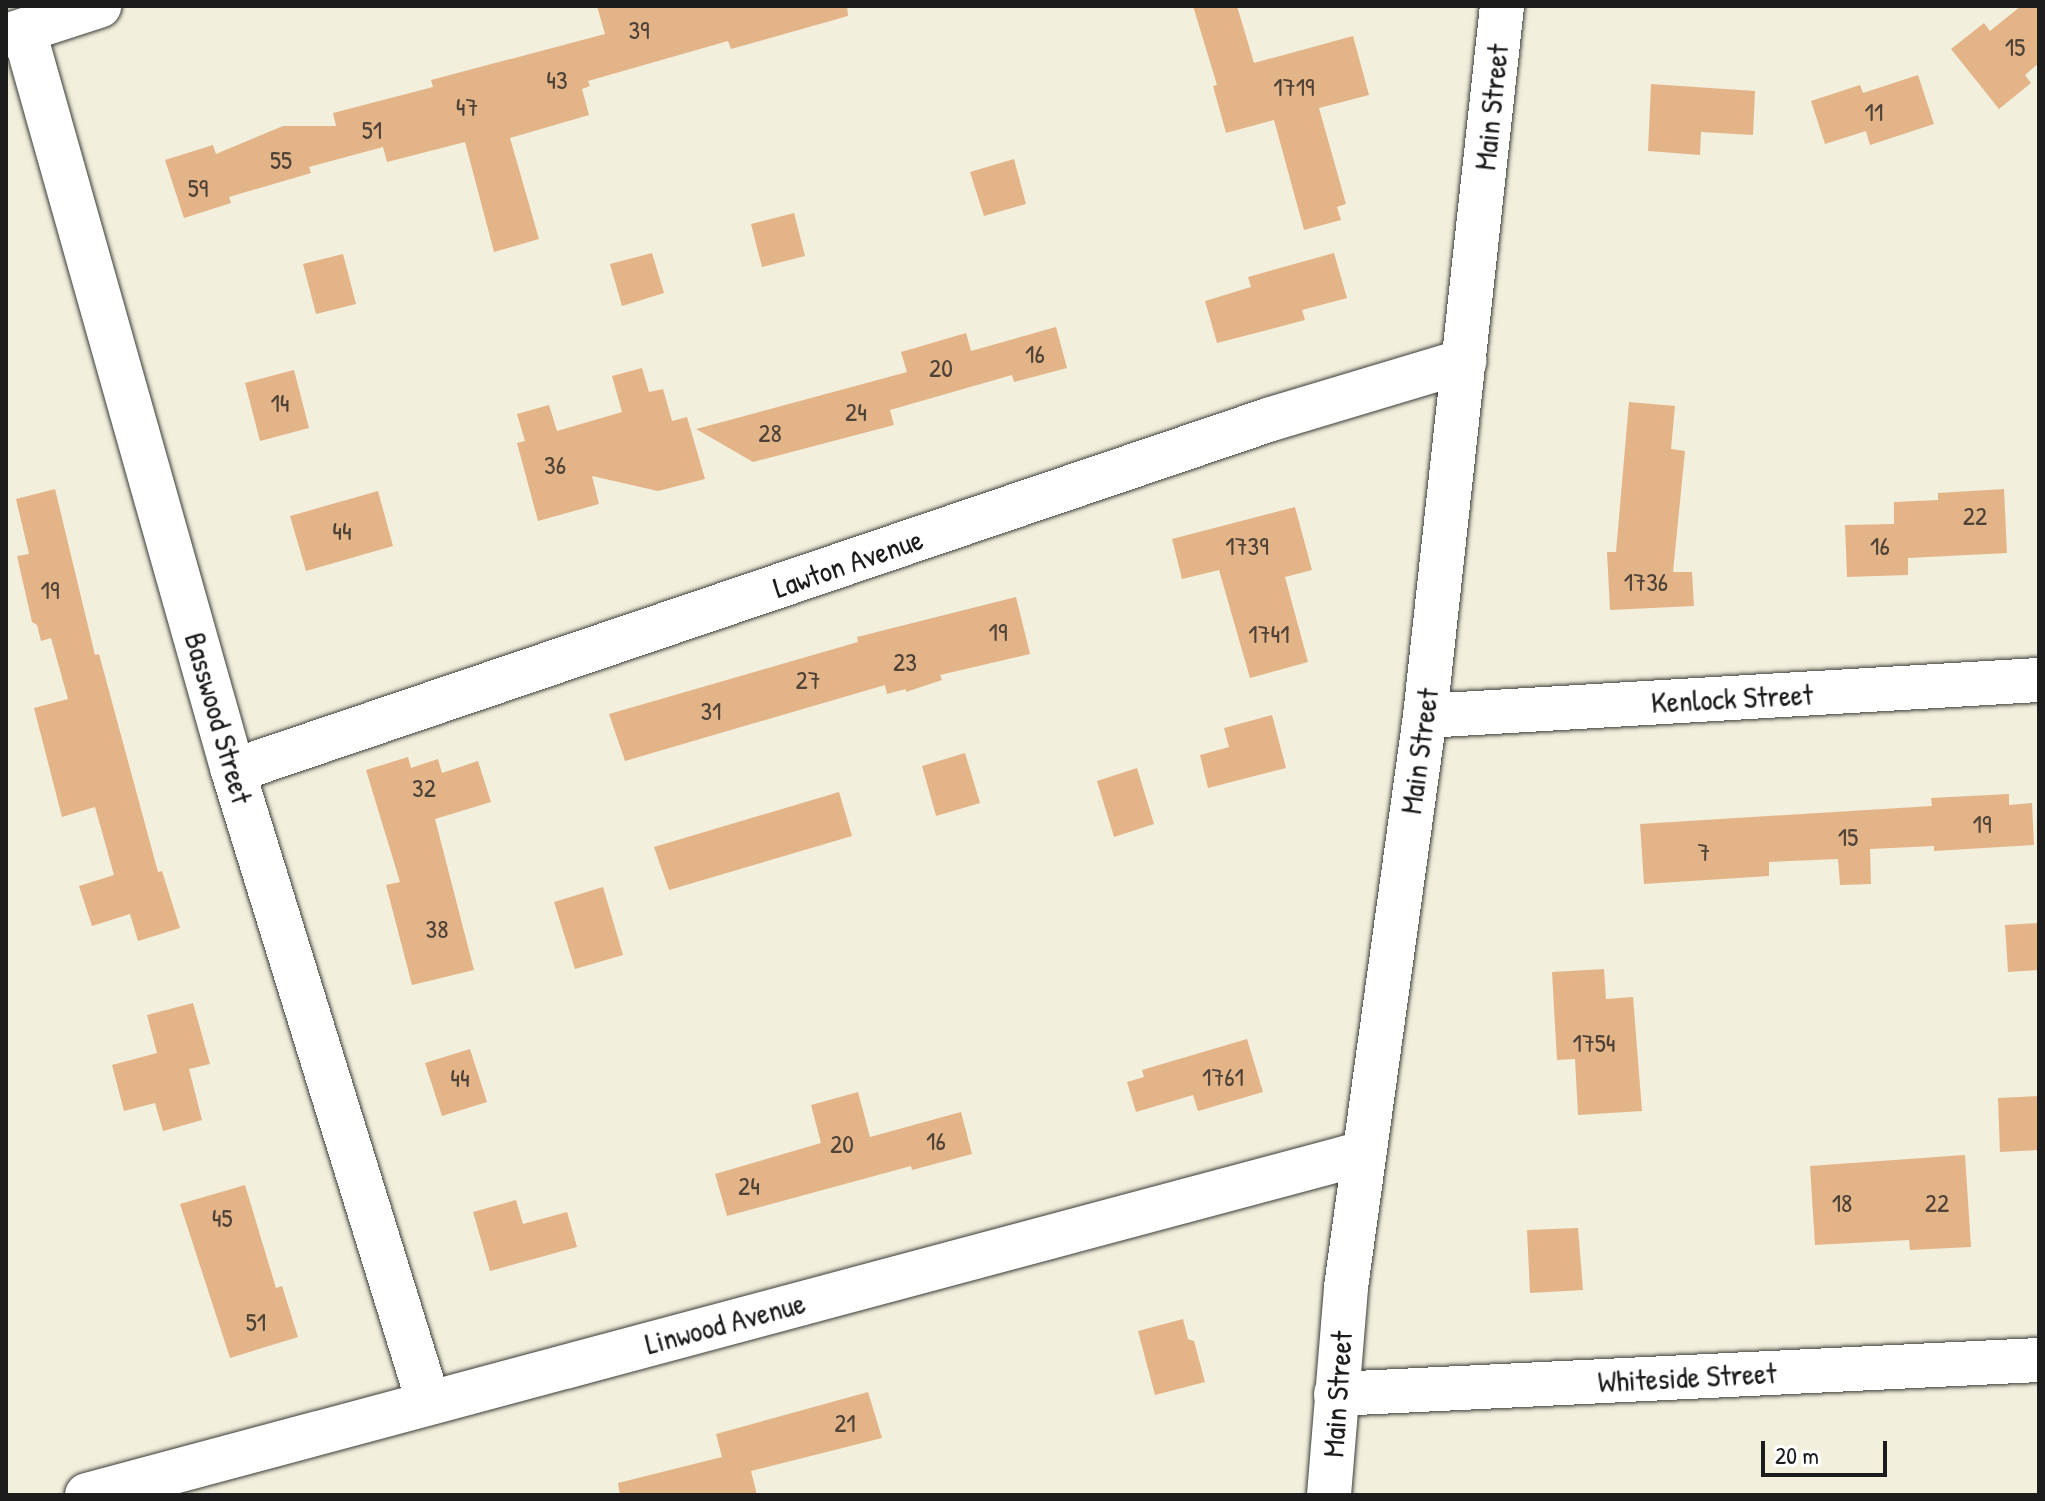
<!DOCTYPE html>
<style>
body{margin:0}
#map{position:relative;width:2045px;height:1501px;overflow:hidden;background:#f2efdc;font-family:"Patrick Hand",sans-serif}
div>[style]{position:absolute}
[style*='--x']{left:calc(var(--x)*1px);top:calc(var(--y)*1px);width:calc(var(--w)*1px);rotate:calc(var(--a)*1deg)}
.building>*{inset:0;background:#e4b489}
.roads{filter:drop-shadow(0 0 2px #3c3c39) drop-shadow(0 0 2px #3c3c39)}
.minor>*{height:44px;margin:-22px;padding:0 22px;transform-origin:22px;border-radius:22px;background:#fff}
.major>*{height:44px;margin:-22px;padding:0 22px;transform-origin:22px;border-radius:22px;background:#fff}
span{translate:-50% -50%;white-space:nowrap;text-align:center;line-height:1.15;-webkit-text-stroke:7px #fff;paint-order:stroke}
.number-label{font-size:26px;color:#4e4237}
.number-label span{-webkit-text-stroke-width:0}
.street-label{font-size:30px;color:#1c1c1c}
.frame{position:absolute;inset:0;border:8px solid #1c1c1c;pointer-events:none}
.scale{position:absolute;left:1761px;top:1441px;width:126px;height:36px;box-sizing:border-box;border:4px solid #1c1c1c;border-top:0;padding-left:10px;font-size:24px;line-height:28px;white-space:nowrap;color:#1c1c1c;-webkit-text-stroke:6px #fff;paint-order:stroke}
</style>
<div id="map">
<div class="building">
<i style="clip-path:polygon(597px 6px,847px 6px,848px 16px,731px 49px,728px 41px,588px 81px,590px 86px,582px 89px,589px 115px,510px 138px,539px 239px,494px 252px,465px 142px,387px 162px,383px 147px,309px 167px,311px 173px,229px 197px,231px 203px,184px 218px,165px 160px,213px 145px,216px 154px,283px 126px,336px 126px,333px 113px,433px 87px,431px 80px,605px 34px)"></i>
<i style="clip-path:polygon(1193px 6px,1237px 6px,1254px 63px,1353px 36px,1369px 95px,1319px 108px,1346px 204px,1337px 207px,1341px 220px,1304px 230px,1274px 120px,1226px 133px,1213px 86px,1217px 85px)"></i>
<i style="clip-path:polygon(2021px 6px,2039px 6px,2039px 63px,2025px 75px,2031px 83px,1999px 109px,1951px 49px,1984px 23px,1990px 31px)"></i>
<i style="clip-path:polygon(1918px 75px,1934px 124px,1870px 145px,1866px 131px,1825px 144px,1811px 101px,1860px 85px,1863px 93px)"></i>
<i style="clip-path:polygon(1651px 84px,1755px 91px,1753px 135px,1701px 132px,1700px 155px,1648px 151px)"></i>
<i style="clip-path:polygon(1014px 159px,1026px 204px,984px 216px,970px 172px)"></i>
<i style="clip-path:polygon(794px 213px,805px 256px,762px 267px,751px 224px)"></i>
<i style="clip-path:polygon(652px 253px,664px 293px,622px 306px,610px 264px)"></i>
<i style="clip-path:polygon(1334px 253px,1347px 298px,1302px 310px,1305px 320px,1217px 343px,1205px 301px,1251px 287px,1248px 277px)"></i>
<i style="clip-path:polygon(343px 254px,356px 304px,316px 314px,303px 264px)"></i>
<i style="clip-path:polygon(1056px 327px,1067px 368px,1014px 382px,1012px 375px,890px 410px,894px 425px,753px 462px,696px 429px,907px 372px,901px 352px,966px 333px,971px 351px)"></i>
<i style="clip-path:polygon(642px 368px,649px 392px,663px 389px,672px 421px,687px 417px,705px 479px,658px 491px,592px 476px,599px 504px,538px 521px,517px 443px,525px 441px,517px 414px,549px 405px,557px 431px,622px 412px,612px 376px)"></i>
<i style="clip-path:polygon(294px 370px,309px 428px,260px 441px,245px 383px)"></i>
<i style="clip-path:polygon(1629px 402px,1675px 406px,1671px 449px,1685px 451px,1673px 572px,1692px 572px,1694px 606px,1610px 610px,1607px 552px,1616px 552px)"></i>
<i style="clip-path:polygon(55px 489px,95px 655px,99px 654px,158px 872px,162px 871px,180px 928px,138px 941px,130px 914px,92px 926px,79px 886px,114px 875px,95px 807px,62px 817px,34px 708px,68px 699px,51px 638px,41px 641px,37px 625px,32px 622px,17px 556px,29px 554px,16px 499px)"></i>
<i style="clip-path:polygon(2004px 489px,2007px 553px,1908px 558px,1908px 575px,1847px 577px,1845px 525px,1894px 524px,1894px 502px,1938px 500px,1938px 493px)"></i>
<i style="clip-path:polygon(378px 491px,393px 546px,306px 571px,290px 516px)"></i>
<i style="clip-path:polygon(1295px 507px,1312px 570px,1285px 577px,1308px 662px,1250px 678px,1219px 570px,1182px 579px,1172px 539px)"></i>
<i style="clip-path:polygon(1016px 597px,1030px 654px,940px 675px,942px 680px,906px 692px,906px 689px,887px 694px,885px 685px,625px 761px,609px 714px,858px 642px,857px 637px)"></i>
<i style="clip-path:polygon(1272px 715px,1286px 768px,1208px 788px,1200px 755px,1229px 747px,1224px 728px)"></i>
<i style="clip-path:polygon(965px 753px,980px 803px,936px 816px,922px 766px)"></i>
<i style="clip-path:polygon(408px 757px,411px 768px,438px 759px,442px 773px,478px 761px,491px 802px,435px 819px,474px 970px,412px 985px,386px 885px,400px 882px,366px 770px)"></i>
<i style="clip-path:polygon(1137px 768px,1154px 824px,1114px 837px,1097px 781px)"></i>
<i style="clip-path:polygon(839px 792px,852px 836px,669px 890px,654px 847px)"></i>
<i style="clip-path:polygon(2009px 794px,2009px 805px,2032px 803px,2034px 845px,1934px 851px,1934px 846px,1870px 849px,1871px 884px,1840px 885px,1838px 859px,1769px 862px,1769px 876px,1644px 884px,1640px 824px,1932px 806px,1931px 798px)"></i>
<i style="clip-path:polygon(603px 887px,623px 955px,575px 969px,554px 902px)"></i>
<i style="clip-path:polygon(2039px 923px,2039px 970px,2008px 972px,2005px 925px)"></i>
<i style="clip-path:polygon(1604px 969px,1606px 999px,1633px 997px,1642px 1111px,1578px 1115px,1575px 1059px,1557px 1060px,1552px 972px)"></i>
<i style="clip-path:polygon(193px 1003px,210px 1064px,189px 1069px,202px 1120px,163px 1131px,155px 1103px,124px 1111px,112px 1065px,157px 1053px,147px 1015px)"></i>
<i style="clip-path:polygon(1247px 1039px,1263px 1092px,1198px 1111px,1193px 1095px,1136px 1112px,1127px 1082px,1144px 1077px,1142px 1070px)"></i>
<i style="clip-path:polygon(470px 1049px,487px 1102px,442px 1116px,425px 1063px)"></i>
<i style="clip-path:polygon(858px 1092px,870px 1137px,961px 1112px,972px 1154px,912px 1170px,911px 1166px,727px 1216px,715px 1174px,821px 1143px,811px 1105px)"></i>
<i style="clip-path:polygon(2039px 1096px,2039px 1150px,2000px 1152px,1998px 1098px)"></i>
<i style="clip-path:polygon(1965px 1155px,1971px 1247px,1910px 1250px,1909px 1240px,1815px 1245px,1810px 1166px)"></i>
<i style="clip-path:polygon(245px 1185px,276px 1288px,282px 1286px,298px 1337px,230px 1358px,180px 1204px)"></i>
<i style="clip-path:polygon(516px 1200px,523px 1224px,567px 1212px,577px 1247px,490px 1271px,473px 1212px)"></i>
<i style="clip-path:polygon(1578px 1228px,1583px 1290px,1530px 1293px,1527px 1230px)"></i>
<i style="clip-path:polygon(1183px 1319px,1188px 1339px,1194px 1341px,1205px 1382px,1155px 1395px,1138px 1331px)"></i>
<i style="clip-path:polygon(868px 1392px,882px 1438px,751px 1471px,757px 1495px,620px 1495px,618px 1483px,722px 1457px,716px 1434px)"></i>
</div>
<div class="roads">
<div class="minor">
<i style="--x:24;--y:31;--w:769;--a:74.23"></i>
<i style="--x:233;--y:771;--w:659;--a:72.8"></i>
<i style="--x:1425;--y:716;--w:615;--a:-3.36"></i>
<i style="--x:233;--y:771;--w:1096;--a:-18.73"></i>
<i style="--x:1271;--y:419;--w:202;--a:-16.7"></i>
<i style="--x:1336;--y:1394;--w:704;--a:-2.77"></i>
<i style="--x:87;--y:1495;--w:1321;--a:-15"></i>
</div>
<div class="major">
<i style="--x:6;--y:36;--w:98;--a:-17.9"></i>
<i style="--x:1329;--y:1495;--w:209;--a:-85.3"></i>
<i style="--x:1346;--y:1287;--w:576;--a:-82.12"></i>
<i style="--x:1425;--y:716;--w:714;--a:-83.81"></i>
</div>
</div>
<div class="number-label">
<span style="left:639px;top:30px">39</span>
<span style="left:2015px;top:47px">15</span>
<span style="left:557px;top:80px">43</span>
<span style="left:1294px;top:87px">1719</span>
<span style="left:467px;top:107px">47</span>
<span style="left:1874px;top:112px">11</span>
<span style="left:372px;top:130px">51</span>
<span style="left:281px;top:160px">55</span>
<span style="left:198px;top:188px">59</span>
<span style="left:1035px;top:354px">16</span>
<span style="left:941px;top:368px">20</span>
<span style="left:280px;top:403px">14</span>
<span style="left:856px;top:412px">24</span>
<span style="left:770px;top:433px">28</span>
<span style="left:555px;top:465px">36</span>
<span style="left:1975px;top:516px">22</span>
<span style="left:342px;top:531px">44</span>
<span style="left:1247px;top:546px">1739</span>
<span style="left:1880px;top:546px">16</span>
<span style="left:1646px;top:582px">1736</span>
<span style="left:50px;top:590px">19</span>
<span style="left:998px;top:632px">19</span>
<span style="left:1269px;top:634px">1741</span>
<span style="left:905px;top:662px">23</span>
<span style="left:808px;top:680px">27</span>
<span style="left:711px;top:711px">31</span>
<span style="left:424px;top:788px">32</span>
<span style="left:1982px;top:824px">19</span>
<span style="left:1848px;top:837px">15</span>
<span style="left:1704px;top:852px">7</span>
<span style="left:437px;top:929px">38</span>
<span style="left:1594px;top:1043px">1754</span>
<span style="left:1223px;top:1077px">1761</span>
<span style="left:460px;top:1078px">44</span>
<span style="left:936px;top:1141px">16</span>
<span style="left:842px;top:1144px">20</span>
<span style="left:749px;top:1186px">24</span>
<span style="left:1842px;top:1203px">18</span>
<span style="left:1937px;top:1203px">22</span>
<span style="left:222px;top:1218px">45</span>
<span style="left:256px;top:1322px">51</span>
<span style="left:845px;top:1423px">21</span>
</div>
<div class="street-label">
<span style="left:1491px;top:107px;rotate:-84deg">Main Street</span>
<span style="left:848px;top:563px;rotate:-19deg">Lawton Avenue</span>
<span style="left:1732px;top:698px;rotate:-3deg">Kenlock Street</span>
<span style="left:219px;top:718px;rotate:74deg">Basswood Street</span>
<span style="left:1419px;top:751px;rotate:-82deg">Main Street</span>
<span style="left:725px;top:1323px;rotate:-15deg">Linwood Avenue</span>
<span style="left:1687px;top:1377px;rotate:-3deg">Whiteside Street</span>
<span style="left:1337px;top:1394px;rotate:-86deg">Main Street</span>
</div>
<div class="frame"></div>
<div class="scale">20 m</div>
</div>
